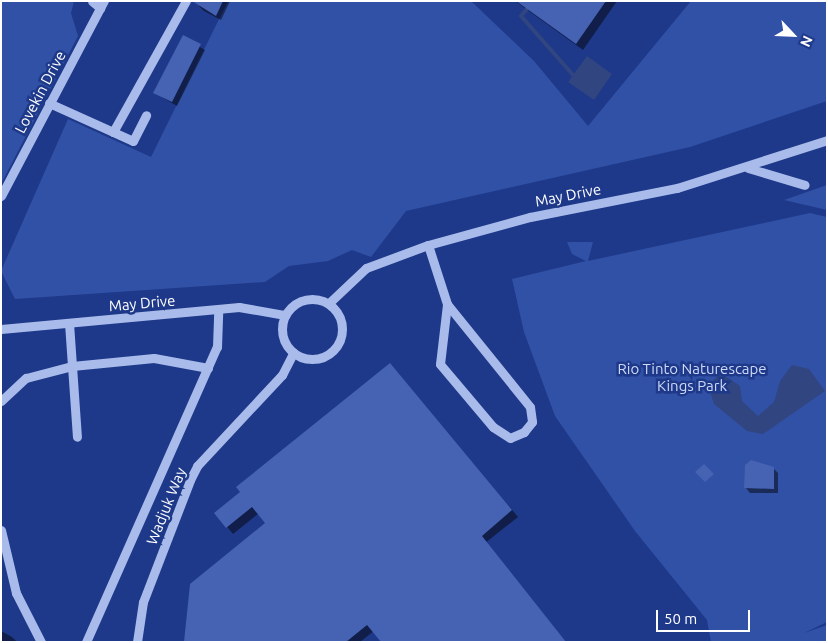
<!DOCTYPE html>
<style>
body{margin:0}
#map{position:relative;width:828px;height:643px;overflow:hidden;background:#1e3989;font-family:Ubuntu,sans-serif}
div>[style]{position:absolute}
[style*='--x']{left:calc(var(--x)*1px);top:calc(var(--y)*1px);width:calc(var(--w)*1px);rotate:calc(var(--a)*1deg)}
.green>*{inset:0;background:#3151a7}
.water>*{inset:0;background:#314581}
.shadow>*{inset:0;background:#0007}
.stream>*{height:4px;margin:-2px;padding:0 2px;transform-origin:2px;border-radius:2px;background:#314581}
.building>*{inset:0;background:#4662b2}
.minor>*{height:9px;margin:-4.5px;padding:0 4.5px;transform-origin:4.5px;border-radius:4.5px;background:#a9bbeb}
.minor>.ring{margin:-4.5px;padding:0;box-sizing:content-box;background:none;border:9px solid #a9bbeb;border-radius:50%}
span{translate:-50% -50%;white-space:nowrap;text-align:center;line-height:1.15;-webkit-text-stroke:5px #1e3989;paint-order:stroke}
.street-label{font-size:15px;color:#fff}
.park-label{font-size:15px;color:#ced9f8}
.frame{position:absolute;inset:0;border:2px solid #fff;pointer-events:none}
.north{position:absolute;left:768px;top:10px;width:50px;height:50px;-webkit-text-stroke:4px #1e3989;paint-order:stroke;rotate:115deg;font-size:14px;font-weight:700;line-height:20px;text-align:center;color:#fff}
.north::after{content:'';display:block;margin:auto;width:18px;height:22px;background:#fff;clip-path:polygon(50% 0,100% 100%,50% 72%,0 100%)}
.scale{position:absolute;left:656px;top:610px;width:94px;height:22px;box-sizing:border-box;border:2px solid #fff;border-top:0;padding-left:6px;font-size:15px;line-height:18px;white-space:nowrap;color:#fff;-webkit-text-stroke:4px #1e3989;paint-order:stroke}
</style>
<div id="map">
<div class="green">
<i style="clip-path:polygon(1px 1px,74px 1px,71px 13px,78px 36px,1px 184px)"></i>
<i style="clip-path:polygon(228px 1px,471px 1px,534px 61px,588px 126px,691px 1px,827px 1px,827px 101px,690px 147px,406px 211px,371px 257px,352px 250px,328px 261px,289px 266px,265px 282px,15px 299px,1px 271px,68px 119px,151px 157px)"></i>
<i style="clip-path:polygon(827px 185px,827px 210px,784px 200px)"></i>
<i style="clip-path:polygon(810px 213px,827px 217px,827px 622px,804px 633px,827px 625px,827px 642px,711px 642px,707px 620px,635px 531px,555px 416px,524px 332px,512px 279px,586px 261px,572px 254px,567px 242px,593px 242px,588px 261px)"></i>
</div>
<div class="water">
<i style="clip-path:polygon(587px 56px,612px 74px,594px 100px,568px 82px)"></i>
<i style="clip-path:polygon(792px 365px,809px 369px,825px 391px,763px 434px,747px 431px,714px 404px,708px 385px,721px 373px,740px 386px,742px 401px,758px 416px,774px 402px,780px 381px)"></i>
</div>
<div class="shadow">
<i style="clip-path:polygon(202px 1px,230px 1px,221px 20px,204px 11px,199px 6px)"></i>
<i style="clip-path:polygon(515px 1px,617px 1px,583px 50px)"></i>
<i style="clip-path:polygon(183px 37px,205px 50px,177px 106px,155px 93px)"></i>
<i style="clip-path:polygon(396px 371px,518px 517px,360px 642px,185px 642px,267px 523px,259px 513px,233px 534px,216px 513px)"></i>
<i style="clip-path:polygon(773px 468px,778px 473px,778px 493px,750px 493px,746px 488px)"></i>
<i style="clip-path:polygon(1px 631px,12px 637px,17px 642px,1px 642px)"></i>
</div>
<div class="stream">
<i style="--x:527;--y:9;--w:9;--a:131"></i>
<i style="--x:521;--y:16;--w:79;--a:48.6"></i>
</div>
<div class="building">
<i style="clip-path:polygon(192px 1px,223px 1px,216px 16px)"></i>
<i style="clip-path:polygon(516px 1px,606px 1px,576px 44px)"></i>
<i style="clip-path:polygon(183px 35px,201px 44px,172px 102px,153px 93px)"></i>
<i style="clip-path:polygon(390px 363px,512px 510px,482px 536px,566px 642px,381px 642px,367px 625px,346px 642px,184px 642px,190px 584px,265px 523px,252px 507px,226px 528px,214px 513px,240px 492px,236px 487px)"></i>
<i style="clip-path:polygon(751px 460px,774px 467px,774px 489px,744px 488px,745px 465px)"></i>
<i style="clip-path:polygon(704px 464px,714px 474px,705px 482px,695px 472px)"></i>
</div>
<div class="minor">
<i style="--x:92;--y:1;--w:11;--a:41"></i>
<i style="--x:49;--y:103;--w:92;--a:24.3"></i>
<i style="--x:133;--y:141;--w:29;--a:-63"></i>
<i style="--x:113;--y:132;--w:150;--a:-60.9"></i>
<i style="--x:748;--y:168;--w:59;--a:16.6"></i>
<i style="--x:1;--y:196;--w:221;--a:-62.2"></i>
<i style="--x:428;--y:245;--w:62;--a:72.1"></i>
<i style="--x:447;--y:304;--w:132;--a:51.1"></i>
<i style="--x:530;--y:407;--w:15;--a:82"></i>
<i style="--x:532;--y:422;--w:13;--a:129"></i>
<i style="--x:524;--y:432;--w:15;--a:157"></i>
<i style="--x:510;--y:438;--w:20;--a:-147"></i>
<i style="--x:493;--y:427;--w:82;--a:-130.1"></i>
<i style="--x:440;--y:364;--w:60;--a:-83.3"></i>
<i class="ring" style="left:282px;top:299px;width:51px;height:51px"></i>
<i style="--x:329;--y:303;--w:51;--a:-43.4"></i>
<i style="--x:366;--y:268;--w:66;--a:-20.4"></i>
<i style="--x:428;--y:245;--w:106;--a:-15.4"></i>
<i style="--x:530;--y:217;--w:150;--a:-11.2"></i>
<i style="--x:677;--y:188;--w:157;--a:-17.7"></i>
<i style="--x:69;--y:323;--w:114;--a:86"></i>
<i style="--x:1;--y:329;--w:239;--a:-5.3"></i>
<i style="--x:239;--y:307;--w:47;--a:9.9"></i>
<i style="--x:1;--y:401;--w:34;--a:-43"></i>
<i style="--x:26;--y:378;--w:48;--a:-14.6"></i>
<i style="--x:72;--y:366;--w:82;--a:-5.6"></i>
<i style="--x:154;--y:358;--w:55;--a:10.5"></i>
<i style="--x:1;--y:530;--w:65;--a:76.6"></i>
<i style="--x:16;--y:593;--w:55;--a:63"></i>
<i style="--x:86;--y:642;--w:323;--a:-66.1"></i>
<i style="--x:217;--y:347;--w:37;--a:-88"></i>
<i style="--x:137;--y:642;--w:40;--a:-81.5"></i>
<i style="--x:143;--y:602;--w:131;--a:-68.9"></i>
<i style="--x:190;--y:480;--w:16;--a:-63"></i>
<i style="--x:197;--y:466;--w:125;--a:-47"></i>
<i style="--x:282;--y:375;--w:25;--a:-63"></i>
</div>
<div class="street-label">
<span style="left:40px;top:92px;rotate:-62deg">Lovekin Drive</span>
<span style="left:568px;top:195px;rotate:-11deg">May Drive</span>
<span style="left:142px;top:303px;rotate:-5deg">May Drive</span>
<span style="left:166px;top:506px;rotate:-68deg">Wadjuk Way</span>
</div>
<div class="park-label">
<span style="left:692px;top:377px">Rio Tinto Naturescape<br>Kings Park</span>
</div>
<div class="frame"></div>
<div class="north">N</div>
<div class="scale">50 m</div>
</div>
